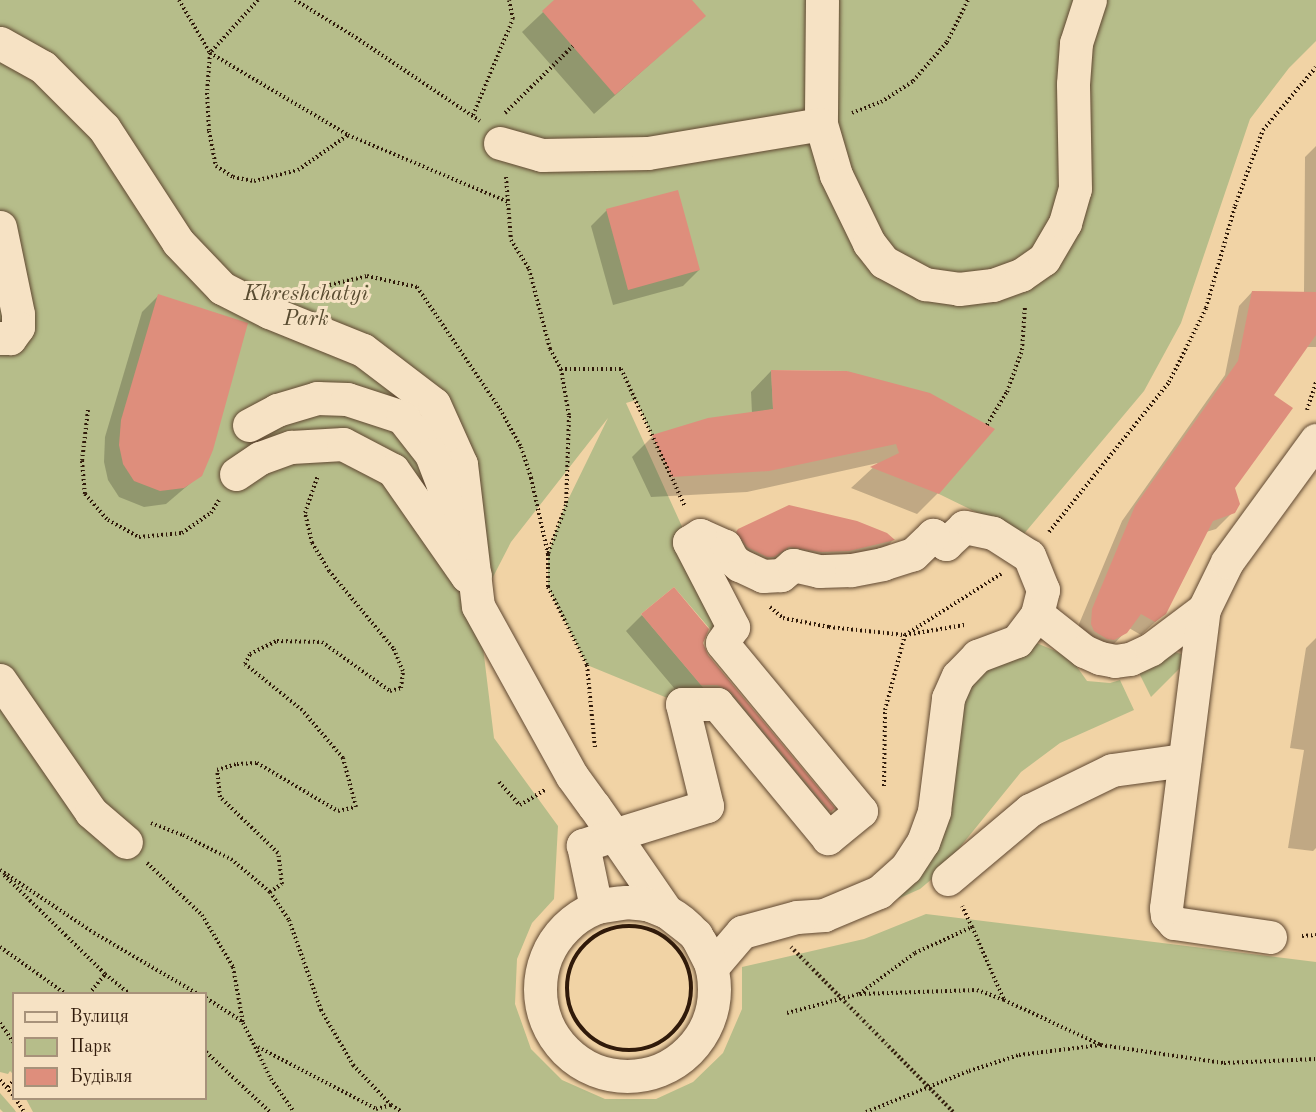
<!DOCTYPE html>
<meta charset="utf-8">
<style>
body{margin:0}
#map{position:relative;width:1316px;height:1112px;overflow:hidden;background:#f1d3a5;font-family:"Old Standard TT",serif}
div>[style]{position:absolute}
[style*='--x']{left:calc(var(--x)*1px);top:calc(var(--y)*1px);width:calc(var(--w)*1px);rotate:calc(var(--a)*1deg)}
.green>*{inset:0;background:#b6bd8a}
.shadow>*{inset:0;background:#0003}
.building>*{inset:0;background:#de8e7c}
.path>*{height:4px;margin-top:-2px;transform-origin:0;background:repeating-linear-gradient(90deg,#301a0a 0 1.5px,transparent 0 4.5px)}
.path>.ring{margin:-2px;padding:0;box-sizing:content-box;background:none;border:4px solid #301a0a;border-radius:50%}
.roads{filter:drop-shadow(0 0 2px #604831) drop-shadow(0 0 2px #604831)}
.minor>*{height:33px;margin:-16.5px;padding:0 16.5px;transform-origin:16.5px;border-radius:16.5px;background:#f6e2c4}
.minor>.ring{margin:-16.5px;padding:0;box-sizing:content-box;background:none;border:33px solid #f6e2c4;border-radius:50%}
.path-bridge>*{height:4px;margin-top:-2px;transform-origin:0;background:repeating-linear-gradient(90deg,#301a0a 0 1.5px,transparent 0 4.5px)}
span{translate:-50% -50%;white-space:nowrap;text-align:center;line-height:1.15;-webkit-text-stroke:6px #f6e2c4;paint-order:stroke}
.park-label{font-size:22px;color:#584b30;font-style:italic}
.legend{position:absolute;left:12px;top:992px;width:195px;height:108px;box-sizing:border-box;background:#f6e2c4;border:2px solid #a7927a;margin:0;padding:8px 10px;list-style:none;font-size:18px;color:#301a0a}
.legend li{display:flex;align-items:center;gap:12px;height:30px}
.legend b{width:30px;border:2px solid #a7927a}
</style>
<div id="map">
<div class="green">
<i style="clip-path:polygon(0 0,1316px 0,1316px 41px,1289px 68px,1250px 119px,1181px 323px,1144px 391px,1023px 535px,939px 494px,847px 371px,771px 370px,773px 409px,652px 435px,636px 400px,626px 403px,689px 542px,722px 643px,674px 587px,641px 614px,717px 704px,682px 704px,587px 665px,548px 587px,548px 554px,564px 508px,608px 418px,511px 542px,478px 606px,494px 738px,558px 826px,554px 899px,532px 923px,517px 959px,515px 1004px,531px 1049px,562px 1080px,605px 1099px,656px 1099px,693px 1082px,723px 1053px,742px 1009px,742px 967px,864px 939px,926px 914px,1316px 962px,1316px 1112px,33px 1112px,26px 1099px,206px 1098px,206px 994px,14px 994px,13px 1074px,10px 1071px,8px 1074px,0 1072px)"></i>
<i style="clip-path:polygon(1034px 642px,1058px 652px,1075px 664px,1087px 681px,1110px 683px,1120px 680px,1134px 710px,1060px 743px,1021px 772px,939px 873px,920px 889px,893px 901px,906px 868px,958px 676px)"></i>
<i style="clip-path:polygon(1175px 652px,1181px 654px,1183px 659px,1179px 669px,1151px 697px,1137px 669px,1166px 653px)"></i>
<i style="clip-path:polygon(0 1093px,14px 1109px,16px 1112px,3px 1112px,0 1109px)"></i>
</div>
<div class="shadow">
<i style="clip-path:polygon(556px 0,690px 0,704px 16px,594px 114px,522px 32px)"></i>
<i style="clip-path:polygon(1316px 146px,1316px 347px,1306px 347px,1272px 395px,1233px 488px,1237px 508px,1216px 529px,1206px 532px,1165px 613px,1141px 635px,1129px 628px,1112px 646px,1078px 638px,1079px 624px,1122px 521px,1225px 375px,1239px 306px,1252px 292px,1304px 293px,1305px 157px)"></i>
<i style="clip-path:polygon(607px 210px,699px 270px,683px 286px,613px 305px,591px 226px)"></i>
<i style="clip-path:polygon(158px 296px,200px 475px,166px 504px,144px 507px,119px 497px,108px 480px,104px 462px,105px 437px,142px 312px)"></i>
<i style="clip-path:polygon(771px 371px,847px 373px,938px 493px,917px 514px,851px 488px,878px 463px,747px 492px,651px 497px,632px 457px,653px 436px,752px 414px,751px 392px)"></i>
<i style="clip-path:polygon(737px 533px,893px 540px,878px 556px,772px 562px,721px 549px)"></i>
<i style="clip-path:polygon(642px 615px,702px 643px,706px 656px,833px 808px,817px 824px,716px 708px,685px 701px,626px 631px)"></i>
<i style="clip-path:polygon(1316px 638px,1316px 848px,1313px 851px,1288px 848px,1304px 750px,1290px 748px,1306px 648px)"></i>
</div>
<div class="building">
<i style="clip-path:polygon(554px 0,692px 0,706px 16px,615px 95px,542px 11px)"></i>
<i style="clip-path:polygon(678px 190px,700px 270px,628px 290px,606px 209px)"></i>
<i style="clip-path:polygon(1252px 291px,1316px 292px,1316px 335px,1274px 395px,1293px 408px,1235px 488px,1240px 504px,1235px 513px,1213px 521px,1166px 614px,1155px 622px,1141px 614px,1127px 633px,1114px 640px,1107px 639px,1094px 631px,1091px 624px,1092px 609px,1135px 506px,1238px 361px)"></i>
<i style="clip-path:polygon(158px 294px,248px 323px,213px 450px,202px 476px,184px 488px,160px 491px,134px 481px,123px 464px,119px 445px,121px 420px)"></i>
<i style="clip-path:polygon(771px 370px,847px 371px,930px 393px,995px 429px,939px 494px,870px 467px,899px 453px,896px 444px,769px 471px,672px 477px,652px 435px,708px 418px,773px 409px)"></i>
<i style="clip-path:polygon(789px 505px,857px 521px,887px 533px,895px 540px,849px 551px,821px 552px,789px 547px,774px 557px,767px 557px,747px 547px,736px 532px,738px 529px)"></i>
<i style="clip-path:polygon(674px 587px,709px 629px,703px 643px,708px 655px,835px 808px,831px 812px,731px 692px,717px 685px,701px 685px,641px 614px)"></i>
</div>
<div class="path">
<i style="--x:179;--y:0;--w:61;--a:59.7"></i>
<i style="--x:210;--y:53;--w:161;--a:30.7"></i>
<i style="--x:348;--y:135;--w:173;--a:22.7"></i>
<i style="--x:258;--y:0;--w:72;--a:132.2"></i>
<i style="--x:210;--y:53;--w:40;--a:94.3"></i>
<i style="--x:207;--y:93;--w:38;--a:87"></i>
<i style="--x:209;--y:131;--w:36;--a:79"></i>
<i style="--x:216;--y:166;--w:20;--a:33"></i>
<i style="--x:233;--y:177;--w:21;--a:11"></i>
<i style="--x:254;--y:181;--w:45;--a:-14"></i>
<i style="--x:298;--y:170;--w:61;--a:-35"></i>
<i style="--x:295;--y:0;--w:67;--a:31.6"></i>
<i style="--x:352;--y:35;--w:154;--a:33.9"></i>
<i style="--x:505;--y:113;--w:95;--a:-44.6"></i>
<i style="--x:852;--y:113;--w:31;--a:-21"></i>
<i style="--x:881;--y:102;--w:38;--a:-33"></i>
<i style="--x:913;--y:81;--w:52;--a:-48.9"></i>
<i style="--x:947;--y:42;--w:47;--a:-63.4"></i>
<i style="--x:473;--y:115;--w:104;--a:-67.4"></i>
<i style="--x:513;--y:19;--w:19;--a:-102"></i>
<i style="--x:506;--y:177;--w:63;--a:85.5"></i>
<i style="--x:511;--y:240;--w:34;--a:58"></i>
<i style="--x:529;--y:269;--w:83;--a:75.3"></i>
<i style="--x:550;--y:349;--w:23;--a:61"></i>
<i style="--x:561;--y:369;--w:48;--a:80.3"></i>
<i style="--x:569;--y:416;--w:89;--a:91.9"></i>
<i style="--x:566;--y:505;--w:52;--a:110.2"></i>
<i style="--x:548;--y:554;--w:33;--a:90"></i>
<i style="--x:548;--y:587;--w:87;--a:63.4"></i>
<i style="--x:587;--y:665;--w:83;--a:84.5"></i>
<i style="--x:307;--y:294;--w:16;--a:-27"></i>
<i style="--x:321;--y:287;--w:47;--a:-13.4"></i>
<i style="--x:367;--y:276;--w:51;--a:12.4"></i>
<i style="--x:417;--y:287;--w:148;--a:55.8"></i>
<i style="--x:500;--y:409;--w:43;--a:61.1"></i>
<i style="--x:521;--y:447;--w:33;--a:72"></i>
<i style="--x:531;--y:478;--w:78;--a:77.4"></i>
<i style="--x:561;--y:369;--w:60;--a:0"></i>
<i style="--x:621;--y:369;--w:151;--a:65"></i>
<i style="--x:88;--y:410;--w:51;--a:96.7"></i>
<i style="--x:82;--y:461;--w:33;--a:85"></i>
<i style="--x:85;--y:494;--w:35;--a:49"></i>
<i style="--x:108;--y:520;--w:35;--a:29"></i>
<i style="--x:139;--y:537;--w:43;--a:-5.3"></i>
<i style="--x:182;--y:533;--w:35;--a:-35"></i>
<i style="--x:211;--y:513;--w:15;--a:-58"></i>
<i style="--x:1307;--y:410;--w:29;--a:-72"></i>
<i style="--x:987;--y:425;--w:39;--a:-59"></i>
<i style="--x:1007;--y:392;--w:45;--a:-70.3"></i>
<i style="--x:1022;--y:350;--w:44;--a:-86.1"></i>
<i style="--x:1049;--y:532;--w:192;--a:-51.3"></i>
<i style="--x:1169;--y:382;--w:83;--a:-63.4"></i>
<i style="--x:1206;--y:308;--w:106;--a:-74.1"></i>
<i style="--x:1235;--y:206;--w:81;--a:-69.8"></i>
<i style="--x:1263;--y:130;--w:82;--a:-49.9"></i>
<i style="--x:770;--y:607;--w:17;--a:40"></i>
<i style="--x:783;--y:618;--w:47;--a:11.1"></i>
<i style="--x:829;--y:627;--w:76;--a:6"></i>
<i style="--x:905;--y:635;--w:114;--a:-32.4"></i>
<i style="--x:499;--y:782;--w:31;--a:48"></i>
<i style="--x:520;--y:805;--w:29;--a:-31"></i>
<i style="--x:884;--y:786;--w:76;--a:-89.2"></i>
<i style="--x:885;--y:710;--w:78;--a:-75.1"></i>
<i style="--x:905;--y:635;--w:60;--a:-9.6"></i>
<i style="--x:151;--y:823;--w:34;--a:21"></i>
<i style="--x:183;--y:835;--w:54;--a:26.6"></i>
<i style="--x:231;--y:859;--w:51;--a:40.2"></i>
<i style="--x:270;--y:892;--w:34;--a:56"></i>
<i style="--x:289;--y:920;--w:96;--a:70.4"></i>
<i style="--x:321;--y:1010;--w:64;--a:59.8"></i>
<i style="--x:353;--y:1065;--w:55;--a:46.5"></i>
<i style="--x:391;--y:1105;--w:13;--a:32"></i>
<i style="--x:147;--y:863;--w:76;--a:43.4"></i>
<i style="--x:202;--y:915;--w:61;--a:59.2"></i>
<i style="--x:233;--y:967;--w:57;--a:79.9"></i>
<i style="--x:243;--y:1023;--w:63;--a:63.4"></i>
<i style="--x:271;--y:1079;--w:40;--a:55.1"></i>
<i style="--x:0;--y:870;--w:113;--a:33.8"></i>
<i style="--x:94;--y:933;--w:121;--a:30.4"></i>
<i style="--x:4;--y:875;--w:141;--a:44.4"></i>
<i style="--x:105;--y:974;--w:32;--a:39"></i>
<i style="--x:270;--y:892;--w:14;--a:-34"></i>
<i style="--x:282;--y:884;--w:31;--a:-97"></i>
<i style="--x:278;--y:853;--w:81;--a:-136"></i>
<i style="--x:220;--y:797;--w:27;--a:-96"></i>
<i style="--x:217;--y:770;--w:21;--a:-17"></i>
<i style="--x:237;--y:764;--w:20;--a:-3"></i>
<i style="--x:257;--y:763;--w:94;--a:30.7"></i>
<i style="--x:338;--y:811;--w:18;--a:-13"></i>
<i style="--x:356;--y:807;--w:51;--a:-104.9"></i>
<i style="--x:343;--y:758;--w:63;--a:-130.5"></i>
<i style="--x:302;--y:710;--w:73;--a:-141.1"></i>
<i style="--x:245;--y:664;--w:11;--a:-63"></i>
<i style="--x:250;--y:654;--w:30;--a:-26"></i>
<i style="--x:277;--y:641;--w:45;--a:1.3"></i>
<i style="--x:322;--y:642;--w:84;--a:35.8"></i>
<i style="--x:390;--y:691;--w:11;--a:-15"></i>
<i style="--x:401;--y:688;--w:17;--a:-83"></i>
<i style="--x:403;--y:671;--w:25;--a:-113"></i>
<i style="--x:393;--y:648;--w:100;--a:-129.7"></i>
<i style="--x:329;--y:571;--w:33;--a:-121"></i>
<i style="--x:312;--y:543;--w:31;--a:-103"></i>
<i style="--x:305;--y:513;--w:40;--a:-71.1"></i>
<i class="ring" style="left:567px;top:926px;width:120px;height:120px"></i>
<i style="--x:972;--y:927;--w:80;--a:66.3"></i>
<i style="--x:1302;--y:936;--w:14;--a:-4"></i>
<i style="--x:0;--y:947;--w:81;--a:35.5"></i>
<i style="--x:89;--y:994;--w:26;--a:-51"></i>
<i style="--x:860;--y:994;--w:117;--a:-2"></i>
<i style="--x:977;--y:990;--w:29;--a:20"></i>
<i style="--x:1004;--y:1000;--w:105;--a:24.9"></i>
<i style="--x:206;--y:998;--w:44;--a:33"></i>
<i style="--x:787;--y:1013;--w:74;--a:-14.8"></i>
<i style="--x:859;--y:994;--w:69;--a:-36.2"></i>
<i style="--x:915;--y:953;--w:63;--a:-24.5"></i>
<i style="--x:972;--y:927;--w:23;--a:-115"></i>
<i style="--x:0;--y:1023;--w:24;--a:55"></i>
<i style="--x:258;--y:1047;--w:133;--a:27.7"></i>
<i style="--x:376;--y:1109;--w:16;--a:-15"></i>
<i style="--x:206;--y:1052;--w:88;--a:43.2"></i>
<i style="--x:0;--y:1080;--w:21;--a:49"></i>
<i style="--x:8;--y:1087;--w:9;--a:-49"></i>
<i style="--x:15;--y:1098;--w:17;--a:57"></i>
<i style="--x:866;--y:1112;--w:111;--a:-21.7"></i>
<i style="--x:969;--y:1071;--w:52;--a:-17.7"></i>
<i style="--x:1019;--y:1055;--w:83;--a:-7"></i>
<i style="--x:1101;--y:1045;--w:124;--a:8.3"></i>
<i style="--x:1224;--y:1063;--w:92;--a:-2.5"></i>
</div>
<div class="roads">
<div class="minor">
<i style="--x:822;--y:0;--w:124;--a:90.5"></i>
<i style="--x:821;--y:124;--w:53;--a:73.6"></i>
<i style="--x:836;--y:175;--w:76;--a:64.1"></i>
<i style="--x:869;--y:243;--w:24;--a:52"></i>
<i style="--x:884;--y:262;--w:47;--a:28.2"></i>
<i style="--x:925;--y:284;--w:34;--a:8"></i>
<i style="--x:959;--y:289;--w:34;--a:-7"></i>
<i style="--x:993;--y:285;--w:30;--a:-20"></i>
<i style="--x:1021;--y:275;--w:28;--a:-35"></i>
<i style="--x:1044;--y:259;--w:42;--a:-59.7"></i>
<i style="--x:1065;--y:223;--w:35;--a:-74"></i>
<i style="--x:1075;--y:189;--w:105;--a:-91.1"></i>
<i style="--x:1073;--y:84;--w:41;--a:-85.8"></i>
<i style="--x:1076;--y:43;--w:45;--a:-72"></i>
<i style="--x:0;--y:43;--w:49;--a:29.2"></i>
<i style="--x:43;--y:67;--w:86;--a:45"></i>
<i style="--x:104;--y:128;--w:136;--a:57"></i>
<i style="--x:178;--y:242;--w:64;--a:46.3"></i>
<i style="--x:222;--y:288;--w:53;--a:27.1"></i>
<i style="--x:269;--y:312;--w:101;--a:22"></i>
<i style="--x:363;--y:350;--w:89;--a:37.3"></i>
<i style="--x:434;--y:404;--w:66;--a:65.8"></i>
<i style="--x:461;--y:464;--w:143;--a:83.2"></i>
<i style="--x:478;--y:606;--w:194;--a:61.1"></i>
<i style="--x:572;--y:776;--w:37;--a:54"></i>
<i style="--x:594;--y:806;--w:35;--a:55"></i>
<i style="--x:614;--y:835;--w:93;--a:55.5"></i>
<i style="--x:667;--y:912;--w:37;--a:38"></i>
<i style="--x:696;--y:935;--w:36;--a:63"></i>
<i style="--x:712;--y:967;--w:46;--a:-49.4"></i>
<i style="--x:742;--y:932;--w:57;--a:-15.3"></i>
<i style="--x:797;--y:917;--w:27;--a:-4"></i>
<i style="--x:824;--y:915;--w:60;--a:-22.7"></i>
<i style="--x:879;--y:892;--w:36;--a:-42"></i>
<i style="--x:906;--y:868;--w:31;--a:-57"></i>
<i style="--x:923;--y:842;--w:33;--a:-70"></i>
<i style="--x:934;--y:811;--w:114;--a:-82.9"></i>
<i style="--x:948;--y:698;--w:24;--a:-66"></i>
<i style="--x:958;--y:676;--w:28;--a:-46"></i>
<i style="--x:977;--y:656;--w:43;--a:-20.6"></i>
<i style="--x:1017;--y:641;--w:34;--a:-53"></i>
<i style="--x:1037;--y:614;--w:25;--a:-76"></i>
<i style="--x:1043;--y:590;--w:37;--a:-112"></i>
<i style="--x:1029;--y:556;--w:43;--a:-147.4"></i>
<i style="--x:993;--y:533;--w:30;--a:-168"></i>
<i style="--x:964;--y:527;--w:25;--a:137"></i>
<i style="--x:946;--y:544;--w:16;--a:-145"></i>
<i style="--x:933;--y:535;--w:28;--a:136"></i>
<i style="--x:913;--y:554;--w:32;--a:162"></i>
<i style="--x:883;--y:564;--w:33;--a:169"></i>
<i style="--x:851;--y:570;--w:32;--a:178"></i>
<i style="--x:819;--y:571;--w:27;--a:-167"></i>
<i style="--x:793;--y:565;--w:16;--a:140"></i>
<i style="--x:781;--y:575;--w:18;--a:177"></i>
<i style="--x:763;--y:576;--w:26;--a:-155"></i>
<i style="--x:739;--y:565;--w:9;--a:-139"></i>
<i style="--x:732;--y:559;--w:15;--a:-118"></i>
<i style="--x:725;--y:546;--w:27;--a:-156"></i>
<i style="--x:700;--y:535;--w:13;--a:148"></i>
<i style="--x:689;--y:542;--w:96;--a:62.6"></i>
<i style="--x:733;--y:627;--w:19;--a:125"></i>
<i style="--x:722;--y:643;--w:218;--a:50.4"></i>
<i style="--x:861;--y:811;--w:43;--a:140.7"></i>
<i style="--x:828;--y:838;--w:174;--a:-129.6"></i>
<i style="--x:717;--y:704;--w:35;--a:180"></i>
<i style="--x:682;--y:704;--w:105;--a:76.2"></i>
<i style="--x:707;--y:806;--w:97;--a:162.7"></i>
<i style="--x:614;--y:835;--w:33;--a:162"></i>
<i style="--x:583;--y:845;--w:63;--a:78.2"></i>
<i style="--x:596;--y:907;--w:31;--a:-9"></i>
<i style="--x:627;--y:902;--w:20;--a:6"></i>
<i style="--x:647;--y:904;--w:22;--a:22"></i>
<i style="--x:500;--y:143;--w:44;--a:15.9"></i>
<i style="--x:542;--y:155;--w:106;--a:-1.1"></i>
<i style="--x:648;--y:153;--w:175;--a:-9.5"></i>
<i style="--x:0;--y:227;--w:89;--a:78.3"></i>
<i style="--x:18;--y:314;--w:13;--a:90"></i>
<i style="--x:18;--y:327;--w:14;--a:126"></i>
<i style="--x:10;--y:338;--w:10;--a:180"></i>
<i style="--x:249;--y:425;--w:32;--a:-28"></i>
<i style="--x:277;--y:410;--w:42;--a:-16.7"></i>
<i style="--x:317;--y:398;--w:30;--a:2"></i>
<i style="--x:347;--y:399;--w:58;--a:18.1"></i>
<i style="--x:402;--y:417;--w:47;--a:51.9"></i>
<i style="--x:431;--y:454;--w:33;--a:69"></i>
<i style="--x:443;--y:485;--w:35;--a:82"></i>
<i style="--x:236;--y:474;--w:29;--a:-34"></i>
<i style="--x:260;--y:458;--w:33;--a:-20"></i>
<i style="--x:291;--y:447;--w:52;--a:-3.3"></i>
<i style="--x:343;--y:444;--w:56;--a:27.5"></i>
<i style="--x:393;--y:470;--w:129;--a:55.1"></i>
<i style="--x:467;--y:576;--w:8;--a:-7"></i>
<i style="--x:1037;--y:614;--w:60;--a:38.2"></i>
<i style="--x:1084;--y:651;--w:17;--a:24"></i>
<i style="--x:1100;--y:658;--w:15;--a:11"></i>
<i style="--x:1115;--y:661;--w:15;--a:-8"></i>
<i style="--x:1130;--y:659;--w:23;--a:-25"></i>
<i style="--x:1151;--y:649;--w:66;--a:-37"></i>
<i style="--x:0;--y:680;--w:160;--a:55.4"></i>
<i style="--x:91;--y:812;--w:46;--a:40.6"></i>
<i style="--x:948;--y:879;--w:107;--a:-40.1"></i>
<i style="--x:1030;--y:810;--w:91;--a:-26"></i>
<i style="--x:1112;--y:770;--w:73;--a:-7.9"></i>
<i class="ring" style="left:540px;top:902px;width:141px;height:141px"></i>
<i style="--x:1270;--y:937;--w:97;--a:-171.7"></i>
<i style="--x:1174;--y:923;--w:11;--a:-131"></i>
<i style="--x:1167;--y:915;--w:7;--a:-98"></i>
<i style="--x:1166;--y:908;--w:301;--a:-82.8"></i>
<i style="--x:1204;--y:609;--w:52;--a:-63.9"></i>
<i style="--x:1227;--y:562;--w:151;--a:-53.9"></i>
</div>
</div>
<div class="path-bridge">
<i style="--x:791;--y:947;--w:231;--a:45.5"></i>
</div>
<div class="park-label">
<span style="left:306px;top:307px">Khreshchatyi<br>Park</span>
</div>
<ul class="legend">
<li><b style="height:8px;background:#f6e2c4"></b>Вулиця</li>
<li><b style="height:16px;background:#b6bd8a"></b>Парк</li>
<li><b style="height:16px;background:#de8e7c"></b>Будівля</li>
</ul>
</div>
